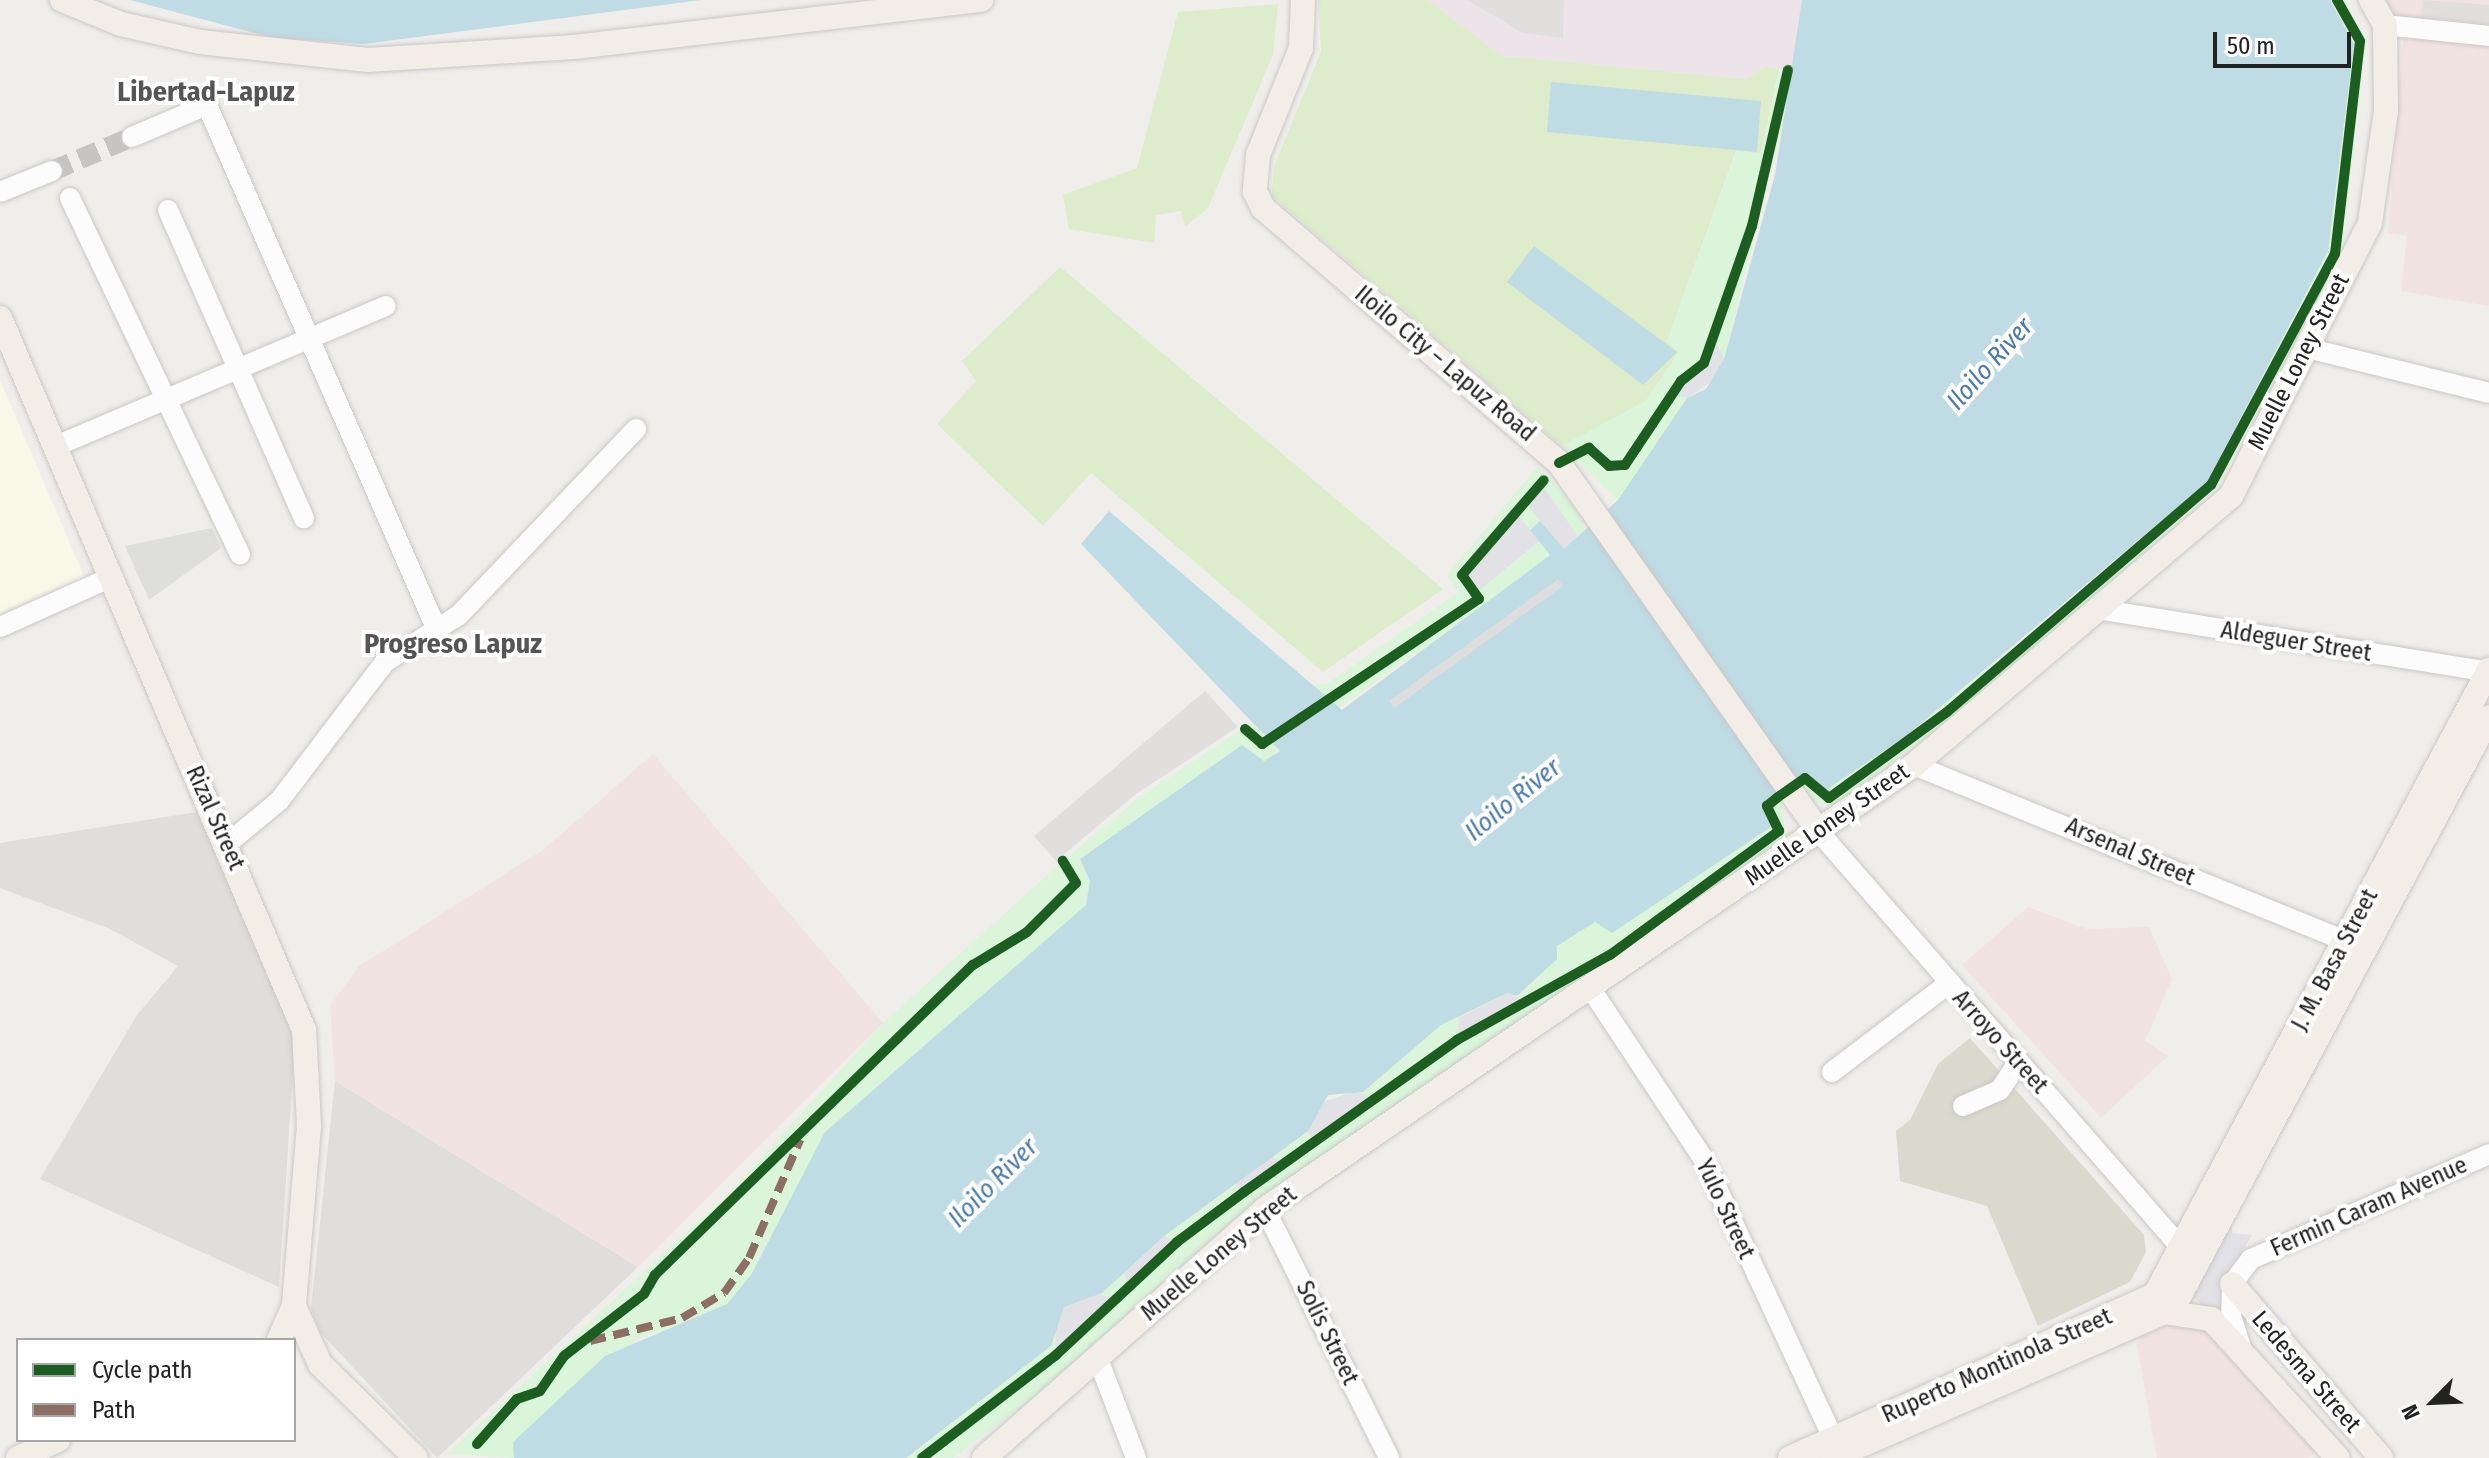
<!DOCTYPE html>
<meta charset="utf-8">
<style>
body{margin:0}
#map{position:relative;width:2489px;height:1458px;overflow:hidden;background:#f0eeeb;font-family:"Fira Sans Condensed",sans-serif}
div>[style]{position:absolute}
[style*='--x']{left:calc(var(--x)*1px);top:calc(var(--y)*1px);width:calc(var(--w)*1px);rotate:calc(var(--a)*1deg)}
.residential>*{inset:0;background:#dfdedc}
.commercial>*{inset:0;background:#f1e3e1}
.industrial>*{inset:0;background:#ede4e9}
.education>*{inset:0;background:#f8f7e8}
.religious>*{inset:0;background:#dededc}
.construction>*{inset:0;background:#d9d9cd}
.grass>*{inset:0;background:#ddeccb}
.park>*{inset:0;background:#daf5da}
.parking>*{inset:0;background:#e0dfde}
.plaza>*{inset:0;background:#e2e1e5}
.water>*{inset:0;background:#bfdbe3}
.pier>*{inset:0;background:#dedddd}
.minor-tunnel>*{height:20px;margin-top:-10px;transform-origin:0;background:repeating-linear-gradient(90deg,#c7c5c3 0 20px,transparent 0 30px)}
.roads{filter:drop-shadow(0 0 2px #c9c8c7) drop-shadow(0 0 2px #c9c8c7)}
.minor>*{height:20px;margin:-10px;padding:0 10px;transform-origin:10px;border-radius:10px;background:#fdfcfc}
.major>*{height:24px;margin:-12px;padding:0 12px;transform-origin:12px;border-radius:12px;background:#f3ede7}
.quiet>*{height:8px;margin-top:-4px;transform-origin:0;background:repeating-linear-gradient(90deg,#8d6e63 0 16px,transparent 0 24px)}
.cycleway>*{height:10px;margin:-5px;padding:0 5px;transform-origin:5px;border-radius:5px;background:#1b5e20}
span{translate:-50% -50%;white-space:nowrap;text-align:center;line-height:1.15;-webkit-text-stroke:8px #fff;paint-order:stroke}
.street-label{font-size:24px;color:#222}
.water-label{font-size:26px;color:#4a7aab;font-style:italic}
.quarter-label{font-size:28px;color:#555;font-weight:700}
.legend{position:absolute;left:16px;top:1338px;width:280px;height:104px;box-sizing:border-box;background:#fff;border:2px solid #a7a7a7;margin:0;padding:10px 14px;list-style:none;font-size:24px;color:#222}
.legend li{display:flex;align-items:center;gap:16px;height:40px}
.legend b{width:40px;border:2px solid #a7a7a7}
.north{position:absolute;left:2393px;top:1362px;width:80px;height:80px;-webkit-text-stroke:6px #fff;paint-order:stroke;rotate:246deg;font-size:22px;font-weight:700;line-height:32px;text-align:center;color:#222}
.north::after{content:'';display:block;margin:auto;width:28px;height:36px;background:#222;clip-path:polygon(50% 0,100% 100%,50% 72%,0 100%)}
.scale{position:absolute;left:2213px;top:32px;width:138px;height:36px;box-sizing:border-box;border:4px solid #222;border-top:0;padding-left:10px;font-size:24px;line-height:28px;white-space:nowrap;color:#222;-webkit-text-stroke:6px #fff;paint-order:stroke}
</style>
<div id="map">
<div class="residential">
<i style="clip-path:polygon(197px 812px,295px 1040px,279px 1287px,40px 1179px,137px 1015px,178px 966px,110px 929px,0 888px,0 843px)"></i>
<i style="clip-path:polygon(335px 1081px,638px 1267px,437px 1458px,321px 1333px,311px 1309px)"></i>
</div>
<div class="commercial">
<i style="clip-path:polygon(2384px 0,2489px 0,2489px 306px,2401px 291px,2407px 236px,2388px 233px,2403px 36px)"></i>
<i style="clip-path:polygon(653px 754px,883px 1023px,638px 1267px,335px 1081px,330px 1006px,358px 967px,543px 850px)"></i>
<i style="clip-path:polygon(2028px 907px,2087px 929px,2149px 927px,2172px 979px,2145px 1041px,2168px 1056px,2101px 1118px,1962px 965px)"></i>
<i style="clip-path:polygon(2172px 1319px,2205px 1326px,2320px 1448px,2309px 1458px,2157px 1458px,2137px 1345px,2141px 1335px)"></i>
</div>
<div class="industrial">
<i style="clip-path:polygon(1427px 0,1802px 0,1795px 71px,1766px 67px,1745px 79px,1502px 56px)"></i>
</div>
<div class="education">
<i style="clip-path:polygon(0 380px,86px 581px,0 620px)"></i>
</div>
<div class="religious">
<i style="clip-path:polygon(212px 528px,221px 548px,149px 600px,125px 546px)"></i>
</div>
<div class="construction">
<i style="clip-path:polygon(1970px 1038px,2144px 1235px,2146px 1252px,2130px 1282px,2038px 1326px,1987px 1206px,1900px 1181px,1896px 1131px,1910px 1120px,1938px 1064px)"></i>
</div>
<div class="grass">
<i style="clip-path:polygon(1318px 0,1427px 0,1502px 56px,1745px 79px,1766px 67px,1779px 69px,1761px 154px,1736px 151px,1667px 341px,1679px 352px,1646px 401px,1562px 446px,1271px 195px,1275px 164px,1321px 52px)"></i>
<i style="clip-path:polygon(1278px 4px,1273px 55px,1208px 208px,1185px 227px,1181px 211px,1156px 215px,1154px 243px,1069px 229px,1063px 195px,1137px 168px,1178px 12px)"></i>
<i style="clip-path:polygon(1060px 267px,1443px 589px,1323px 672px,1091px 473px,1043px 526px,937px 424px,976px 381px,962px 361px)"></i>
</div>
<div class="park">
<i style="clip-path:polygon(2330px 0,2344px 0,2366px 40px,2341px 255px,2216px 487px,1984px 695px,1833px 806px,1807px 799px,1796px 779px,1806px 772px,1826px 790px,1906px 736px,2137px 545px,2354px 44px)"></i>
<i style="clip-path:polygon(1779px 69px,1795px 71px,1724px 359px,1715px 379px,1687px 398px,1618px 501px,1562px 446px,1646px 401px,1679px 353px,1667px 341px,1737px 151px,1761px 153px)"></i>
<i style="clip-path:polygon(1538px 466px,1578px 511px,1586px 533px,1264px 761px,1242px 745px,1080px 859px,1090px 881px,1086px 905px,825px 1132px,751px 1275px,727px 1304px,701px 1321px,639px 1338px,513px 1441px,514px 1458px,447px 1454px,733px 1189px,883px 1023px,1063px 861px,1138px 798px,1306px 686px,1328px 683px,1459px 592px,1447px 575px)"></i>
<i style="clip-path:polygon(1774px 795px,1783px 806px,1785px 838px,1621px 949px,1616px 961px,953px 1458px,906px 1458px,1050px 1346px,1052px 1335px,1164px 1236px,1307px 1131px,1311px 1116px,1363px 1092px,1441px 1025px,1557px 959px,1556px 946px,1595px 922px,1774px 824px,1760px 806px)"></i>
</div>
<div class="parking">
<i style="clip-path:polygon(1467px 0,1564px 0,1563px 38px,1523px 33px)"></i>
<i style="clip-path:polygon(2423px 0,2489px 5px,2489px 24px,2421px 17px)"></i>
<i style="clip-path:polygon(1205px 691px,1238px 727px,1136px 794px,1056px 861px,1034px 836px)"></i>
</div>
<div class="plaza">
<i style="clip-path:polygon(1715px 340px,1724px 359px,1715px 379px,1687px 398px,1672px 395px,1704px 363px)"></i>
<i style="clip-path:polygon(1541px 483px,1579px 538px,1564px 550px,1525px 502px)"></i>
<i style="clip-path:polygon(1516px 513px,1539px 541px,1475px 594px,1462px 575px)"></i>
<i style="clip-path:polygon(1507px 993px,1526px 1002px,1457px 1040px,1459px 1018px)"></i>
<i style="clip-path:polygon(1355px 1091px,1378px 1102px,1314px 1144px,1308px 1131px,1318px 1104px)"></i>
<i style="clip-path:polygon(1271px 1156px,1285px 1165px,1238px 1197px,1236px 1180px)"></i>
<i style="clip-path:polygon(2232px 1218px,2232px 1233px,2252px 1235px,2226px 1280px,2221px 1308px,2206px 1309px,2193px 1296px)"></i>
<i style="clip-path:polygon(1164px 1236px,1177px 1242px,1128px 1286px,1124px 1273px)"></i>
<i style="clip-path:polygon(1090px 1294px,1119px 1298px,1056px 1355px,1055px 1321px,1064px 1307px)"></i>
</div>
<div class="water">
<i style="clip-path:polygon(130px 0,701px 0,364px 44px,273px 38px)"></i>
<i style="clip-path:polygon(1802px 0,2330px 0,2354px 44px,2328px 251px,2207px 482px,1906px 736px,1826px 790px,1805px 772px,1760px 806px,1774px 825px,1612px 933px,1595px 922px,1557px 946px,1557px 959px,1517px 996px,1507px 993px,1441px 1025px,1363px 1092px,1328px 1095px,1308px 1131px,1164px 1236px,1102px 1293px,1064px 1307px,1051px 1346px,906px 1458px,514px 1458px,513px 1442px,605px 1356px,727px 1304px,751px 1275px,825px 1132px,1086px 905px,1090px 881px,1080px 859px,1242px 745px,1264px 761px,1280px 751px,1081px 544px,1109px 511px,1342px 710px,1550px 555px,1530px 530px,1540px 521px,1564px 549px,1618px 500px,1687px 398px,1706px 389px,1724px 359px,1775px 175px)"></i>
<i style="clip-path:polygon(1551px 82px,1761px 101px,1757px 152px,1547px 132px)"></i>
<i style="clip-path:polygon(1534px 246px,1677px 352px,1643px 385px,1507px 282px)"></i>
</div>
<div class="pier">
<i style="clip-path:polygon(1558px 579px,1563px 586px,1394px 708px,1389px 701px)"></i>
</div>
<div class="minor-tunnel">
<i style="--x:52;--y:171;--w:87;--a:-23"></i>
</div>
<div class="roads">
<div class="minor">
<i style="--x:2385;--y:25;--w:105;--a:6"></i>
<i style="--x:132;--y:137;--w:82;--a:-23.1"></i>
<i style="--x:207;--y:105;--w:571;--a:66.35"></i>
<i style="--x:0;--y:192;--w:56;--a:-22"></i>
<i style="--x:70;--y:198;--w:395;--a:64.5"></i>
<i style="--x:168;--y:210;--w:337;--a:66.2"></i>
<i style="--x:2307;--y:348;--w:187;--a:13.9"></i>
<i style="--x:56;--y:446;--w:358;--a:-23"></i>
<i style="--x:2103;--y:610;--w:391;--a:9.1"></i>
<i style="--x:0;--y:627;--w:123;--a:-24.1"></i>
<i style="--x:1914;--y:765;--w:466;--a:22.2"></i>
<i style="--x:1819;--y:832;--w:554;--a:48.95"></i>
<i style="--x:227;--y:844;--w:67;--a:-39.6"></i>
<i style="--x:279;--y:801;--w:175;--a:-52.7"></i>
<i style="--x:385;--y:662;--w:88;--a:-32.4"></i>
<i style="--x:459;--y:615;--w:257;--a:-46.4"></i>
<i style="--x:1589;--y:986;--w:206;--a:56.5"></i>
<i style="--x:1703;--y:1158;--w:325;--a:65.1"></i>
<i style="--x:1832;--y:1072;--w:146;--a:-37.2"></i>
<i style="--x:1963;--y:1106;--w:40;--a:-23.4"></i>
<i style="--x:2000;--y:1090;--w:33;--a:-57"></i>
<i style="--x:1265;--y:1209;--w:278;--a:63.5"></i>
<i style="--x:2242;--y:1350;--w:35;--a:-108"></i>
<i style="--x:2231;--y:1317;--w:33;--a:-88"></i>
<i style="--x:2232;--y:1284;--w:31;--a:-53"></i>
<i style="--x:2251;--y:1259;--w:260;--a:-23.8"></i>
<i style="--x:1098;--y:1359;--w:106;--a:69"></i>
</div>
<div class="major">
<i style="--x:62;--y:0;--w:64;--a:22.1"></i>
<i style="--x:121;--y:24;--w:81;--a:12.8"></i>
<i style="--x:200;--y:42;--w:169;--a:6.1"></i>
<i style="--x:368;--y:60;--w:206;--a:-3.6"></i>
<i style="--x:574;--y:47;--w:410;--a:-6.6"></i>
<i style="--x:1303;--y:0;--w:48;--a:92.4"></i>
<i style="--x:1301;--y:48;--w:115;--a:111.9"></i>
<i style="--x:1258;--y:155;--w:37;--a:95"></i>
<i style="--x:1255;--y:192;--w:18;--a:63"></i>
<i style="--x:1263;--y:208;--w:391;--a:40.7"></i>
<i style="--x:1559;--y:463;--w:451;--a:54.8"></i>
<i style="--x:0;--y:318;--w:774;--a:66.88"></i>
<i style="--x:304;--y:1030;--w:96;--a:87"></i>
<i style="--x:309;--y:1126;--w:181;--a:94.8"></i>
<i style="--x:294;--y:1306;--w:37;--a:114"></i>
<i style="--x:2232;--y:1284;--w:229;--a:49.4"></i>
<i style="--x:294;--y:1306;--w:64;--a:65.9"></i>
<i style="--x:320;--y:1364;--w:134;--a:44.4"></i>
<i style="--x:2164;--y:1312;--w:48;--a:8.5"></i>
<i style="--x:2211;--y:1319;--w:188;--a:47.6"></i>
<i style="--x:18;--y:1458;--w:44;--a:-24.2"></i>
<i style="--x:984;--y:1458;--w:375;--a:-41.5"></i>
<i style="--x:1265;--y:1209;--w:786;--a:-34.38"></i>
<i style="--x:1914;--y:765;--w:416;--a:-40.3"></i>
<i style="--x:2231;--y:496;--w:306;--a:-63"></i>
<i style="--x:2370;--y:223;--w:113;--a:-81.9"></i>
<i style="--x:2386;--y:111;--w:86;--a:-90.7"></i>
<i style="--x:2385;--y:25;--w:29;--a:-119"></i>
<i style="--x:1790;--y:1458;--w:400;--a:-24.1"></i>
<i style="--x:2155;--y:1295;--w:709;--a:-61.88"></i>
<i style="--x:1832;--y:1458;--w:363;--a:-23.7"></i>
<i style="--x:2164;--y:1312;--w:23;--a:-47"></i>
<i style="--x:2180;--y:1295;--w:655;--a:-61.87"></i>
</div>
</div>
<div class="quiet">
<i style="--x:590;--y:1341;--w:95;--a:-14"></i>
<i style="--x:682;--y:1318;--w:49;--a:-30.8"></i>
<i style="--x:724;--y:1293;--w:43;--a:-54.5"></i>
<i style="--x:749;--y:1258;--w:129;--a:-66.6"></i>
</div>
<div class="cycleway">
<i style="--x:1559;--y:463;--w:34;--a:-27"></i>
<i style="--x:1589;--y:448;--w:27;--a:42"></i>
<i style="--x:1609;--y:466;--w:16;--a:-4"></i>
<i style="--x:1625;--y:465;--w:101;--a:-56.3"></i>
<i style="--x:1681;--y:381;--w:29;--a:-38"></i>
<i style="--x:1704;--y:363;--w:145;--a:-70.7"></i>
<i style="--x:1752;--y:226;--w:160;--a:-77"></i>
<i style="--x:1245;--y:729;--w:23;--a:41"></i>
<i style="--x:1262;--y:744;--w:261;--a:-33.8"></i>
<i style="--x:1479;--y:599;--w:29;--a:-125"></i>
<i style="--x:1462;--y:575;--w:125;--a:-49.2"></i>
<i style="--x:477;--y:1444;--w:60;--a:-48.4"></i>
<i style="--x:517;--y:1399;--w:24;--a:-19"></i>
<i style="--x:540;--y:1391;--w:42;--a:-55.6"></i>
<i style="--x:564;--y:1356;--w:101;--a:-37.8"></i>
<i style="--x:644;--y:1294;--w:22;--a:-60"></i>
<i style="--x:655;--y:1275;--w:444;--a:-44.3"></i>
<i style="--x:973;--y:965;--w:63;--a:-31.4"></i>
<i style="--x:1027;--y:932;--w:69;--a:-45"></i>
<i style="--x:1076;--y:883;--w:26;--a:-121"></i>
<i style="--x:922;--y:1458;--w:169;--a:-37.5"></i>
<i style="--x:1056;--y:1355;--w:166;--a:-43"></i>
<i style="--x:1177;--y:1242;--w:84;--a:-36.7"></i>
<i style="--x:1244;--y:1192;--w:262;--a:-35.5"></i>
<i style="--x:1457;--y:1040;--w:175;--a:-29.1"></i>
<i style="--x:1610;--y:955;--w:210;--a:-36.3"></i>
<i style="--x:1779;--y:831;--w:28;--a:-116"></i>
<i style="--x:1767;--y:806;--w:14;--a:-39"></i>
<i style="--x:1778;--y:797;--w:33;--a:-35"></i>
<i style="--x:1805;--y:778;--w:31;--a:40"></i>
<i style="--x:1829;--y:798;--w:146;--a:-36.1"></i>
<i style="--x:1947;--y:712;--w:348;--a:-40.7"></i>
<i style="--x:2211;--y:485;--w:262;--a:-61.8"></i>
<i style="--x:2335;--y:254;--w:214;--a:-83.3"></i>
<i style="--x:2360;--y:41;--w:47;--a:-119.3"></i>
</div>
<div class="street-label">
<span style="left:2299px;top:362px;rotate:-63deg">Muelle Loney Street</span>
<span style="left:1445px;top:364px;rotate:40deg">Iloilo City – Lapuz Road</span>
<span style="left:2296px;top:642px;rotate:9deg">Aldeguer Street</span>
<span style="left:215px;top:818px;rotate:66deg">Rizal Street</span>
<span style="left:1827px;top:825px;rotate:-35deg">Muelle Loney Street</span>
<span style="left:2130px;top:852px;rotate:23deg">Arsenal Street</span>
<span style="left:2335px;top:960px;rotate:-62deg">J. M. Basa Street</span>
<span style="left:2000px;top:1042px;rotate:48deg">Arroyo Street</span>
<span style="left:2369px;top:1207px;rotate:-24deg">Fermin Caram Avenue</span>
<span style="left:1725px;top:1209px;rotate:65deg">Yulo Street</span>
<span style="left:1219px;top:1254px;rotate:-40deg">Muelle Loney Street</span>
<span style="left:1327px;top:1333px;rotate:64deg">Solis Street</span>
<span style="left:1997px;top:1366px;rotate:-24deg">Ruperto Montinola Street</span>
<span style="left:2306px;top:1372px;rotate:49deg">Ledesma Street</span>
</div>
<div class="water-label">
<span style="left:1990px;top:364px;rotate:-48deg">Iloilo River</span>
<span style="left:1513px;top:800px;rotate:-39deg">Iloilo River</span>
<span style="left:993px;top:1183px;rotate:-45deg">Iloilo River</span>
</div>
<div class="quarter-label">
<span style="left:206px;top:92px">Libertad-Lapuz</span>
<span style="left:453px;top:644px">Progreso Lapuz</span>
</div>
<ul class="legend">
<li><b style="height:10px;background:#1b5e20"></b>Cycle path</li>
<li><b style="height:10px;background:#8d6e63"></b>Path</li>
</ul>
<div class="north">N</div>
<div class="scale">50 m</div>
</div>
